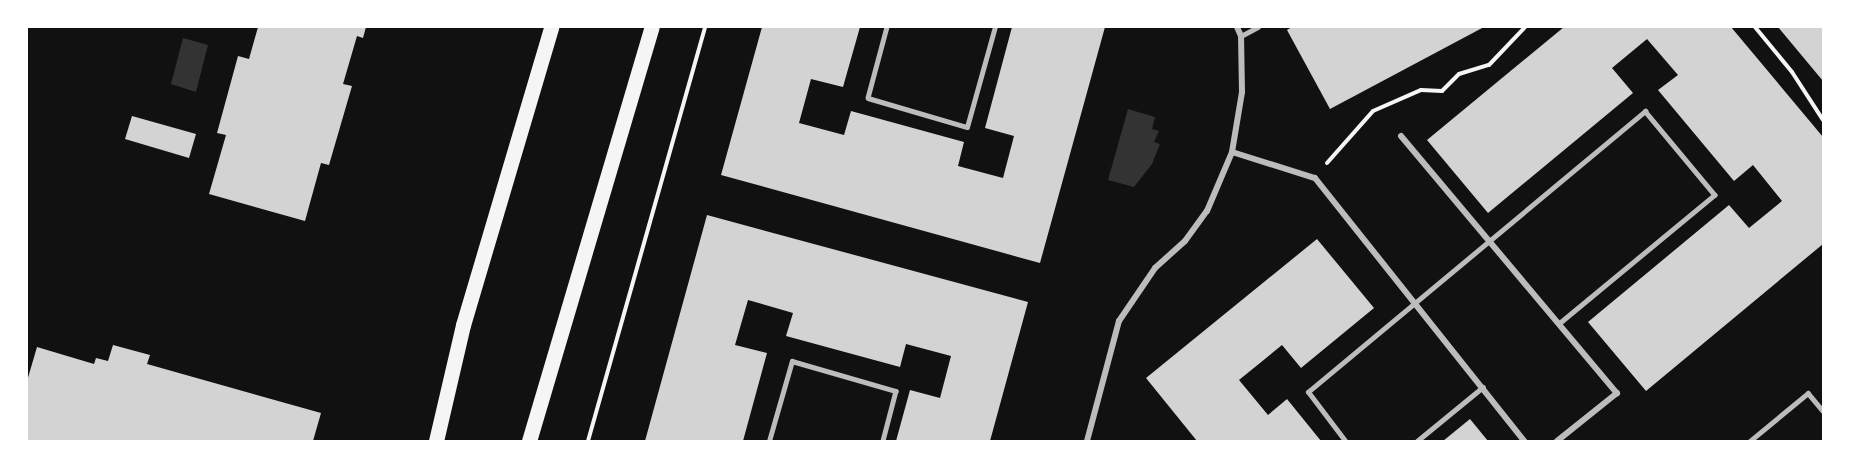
<!DOCTYPE html>
<style>
body{margin:0}
#map{position:relative;width:1850px;height:468px;overflow:hidden;background:#111;font-family:"Open Sans",sans-serif}
div>[style]{position:absolute}
[style*='--x']{left:calc(var(--x)*1px);top:calc(var(--y)*1px);width:calc(var(--w)*1px);rotate:calc(var(--a)*1deg)}
.water>*{inset:0;background:#333}
.building>*{inset:0;background:#d3d3d3}
.path>*{height:4px;margin:-2px;padding:0 2px;transform-origin:2px;border-radius:2px;background:#f5f5f5}
.service>*{height:4.5px;margin:-2.25px;padding:0 2.25px;transform-origin:2.25px;border-radius:2.25px;background:#bcbcbc}
.minor>*{height:6px;margin:-3px;padding:0 3px;transform-origin:3px;border-radius:3px;background:#bcbcbc}
.primary>*{height:15px;margin:-7.5px;padding:0 7.5px;transform-origin:7.5px;border-radius:7.5px;background:#f5f5f5}
span{translate:-50% -50%;white-space:nowrap;text-align:center;line-height:1.15;-webkit-text-stroke:5px #fff;paint-order:stroke}
.frame{position:absolute;inset:0;border:28px solid #fff;pointer-events:none}
</style>
<div id="map">
<div class="water">
<i style="clip-path:polygon(183px 38px,208px 45px,196px 92px,171px 84px)"></i>
<i style="clip-path:polygon(1128px 109px,1155px 117px,1152px 129px,1159px 131px,1154px 142px,1160px 144px,1152px 164px,1134px 187px,1108px 180px)"></i>
</div>
<div class="building">
<i style="clip-path:polygon(258px 27px,366px 27px,363px 38px,357px 36px,343px 84px,352px 86px,329px 165px,321px 163px,305px 221px,209px 194px,226px 135px,217px 133px,238px 56px,249px 59px)"></i>
<i style="clip-path:polygon(762px 27px,860px 27px,843px 87px,811px 79px,799px 123px,844px 135px,851px 111px,964px 142px,958px 166px,1003px 178px,1014px 136px,985px 128px,1012px 27px,1105px 27px,1040px 263px,721px 175px)"></i>
<i style="clip-path:polygon(1292px 27px,1484px 27px,1330px 109px,1287px 30px)"></i>
<i style="clip-path:polygon(1564px 27px,1731px 27px,1823px 137px,1823px 244px,1646px 391px,1588px 322px,1729px 205px,1749px 228px,1782px 201px,1753px 165px,1734px 181px,1658px 90px,1678px 75px,1647px 39px,1612px 68px,1633px 93px,1488px 213px,1427px 140px)"></i>
<i style="clip-path:polygon(1778px 27px,1823px 27px,1823px 81px)"></i>
<i style="clip-path:polygon(132px 116px,196px 134px,189px 158px,125px 139px)"></i>
<i style="clip-path:polygon(707px 215px,1028px 302px,990px 441px,896px 441px,910px 390px,940px 398px,951px 356px,906px 344px,900px 367px,786px 336px,793px 313px,748px 300px,735px 345px,767px 353px,743px 441px,645px 441px)"></i>
<i style="clip-path:polygon(1317px 239px,1374px 308px,1301px 368px,1282px 345px,1239px 380px,1268px 415px,1287px 399px,1321px 441px,1197px 441px,1146px 378px)"></i>
<i style="clip-path:polygon(113px 345px,150px 355px,147px 364px,321px 413px,313px 441px,27px 441px,27px 381px,37px 347px,94px 364px,96px 358px,108px 361px)"></i>
<i style="clip-path:polygon(1470px 419px,1488px 441px,1443px 441px)"></i>
</div>
<div class="path">
<i style="--x:1755;--y:27;--w:58;--a:50.6"></i>
<i style="--x:1792;--y:72;--w:57;--a:57.1"></i>
<i style="--x:1327;--y:163;--w:69;--a:-48.5"></i>
<i style="--x:1373;--y:111;--w:52;--a:-23.6"></i>
<i style="--x:1421;--y:90;--w:21;--a:3"></i>
<i style="--x:1442;--y:91;--w:24;--a:-45"></i>
<i style="--x:1459;--y:74;--w:31;--a:-17"></i>
<i style="--x:1489;--y:65;--w:52;--a:-46.5"></i>
<i style="--x:588;--y:441;--w:430;--a:-74.2"></i>
</div>
<div class="service">
<i style="--x:887;--y:27;--w:73;--a:105"></i>
<i style="--x:868;--y:98;--w:103;--a:16.3"></i>
<i style="--x:967;--y:127;--w:104;--a:-74.4"></i>
<i style="--x:1241;--y:36;--w:19;--a:-28"></i>
<i style="--x:769;--y:441;--w:83;--a:-74"></i>
<i style="--x:792;--y:361;--w:108;--a:16.1"></i>
<i style="--x:896;--y:391;--w:52;--a:104.6"></i>
<i style="--x:1345;--y:441;--w:61;--a:-127.1"></i>
<i style="--x:1308;--y:392;--w:439;--a:-39.8"></i>
<i style="--x:1645;--y:111;--w:109;--a:50.2"></i>
<i style="--x:1715;--y:195;--w:201;--a:140.4"></i>
<i style="--x:1417;--y:441;--w:85;--a:-39.3"></i>
<i style="--x:1750;--y:441;--w:75;--a:-39.6"></i>
<i style="--x:1808;--y:393;--w:23;--a:50"></i>
</div>
<div class="minor">
<i style="--x:1401;--y:136;--w:336;--a:50"></i>
<i style="--x:1617;--y:393;--w:77;--a:141.3"></i>
<i style="--x:1232;--y:152;--w:87;--a:17.4"></i>
<i style="--x:1315;--y:178;--w:336;--a:51.5"></i>
<i style="--x:1087;--y:441;--w:124;--a:-75.1"></i>
<i style="--x:1119;--y:321;--w:64;--a:-55.8"></i>
<i style="--x:1155;--y:268;--w:40;--a:-42"></i>
<i style="--x:1185;--y:241;--w:37;--a:-54"></i>
<i style="--x:1207;--y:211;--w:64;--a:-67"></i>
<i style="--x:1232;--y:152;--w:61;--a:-80.5"></i>
<i style="--x:1242;--y:92;--w:56;--a:-91"></i>
<i style="--x:1241;--y:36;--w:10;--a:-114"></i>
</div>
<div class="primary">
<i style="--x:436;--y:441;--w:119;--a:-76.9"></i>
<i style="--x:463;--y:325;--w:311;--a:-73.5"></i>
<i style="--x:529;--y:441;--w:432;--a:-73.5"></i>
</div>
<div class="frame"></div>
</div>
